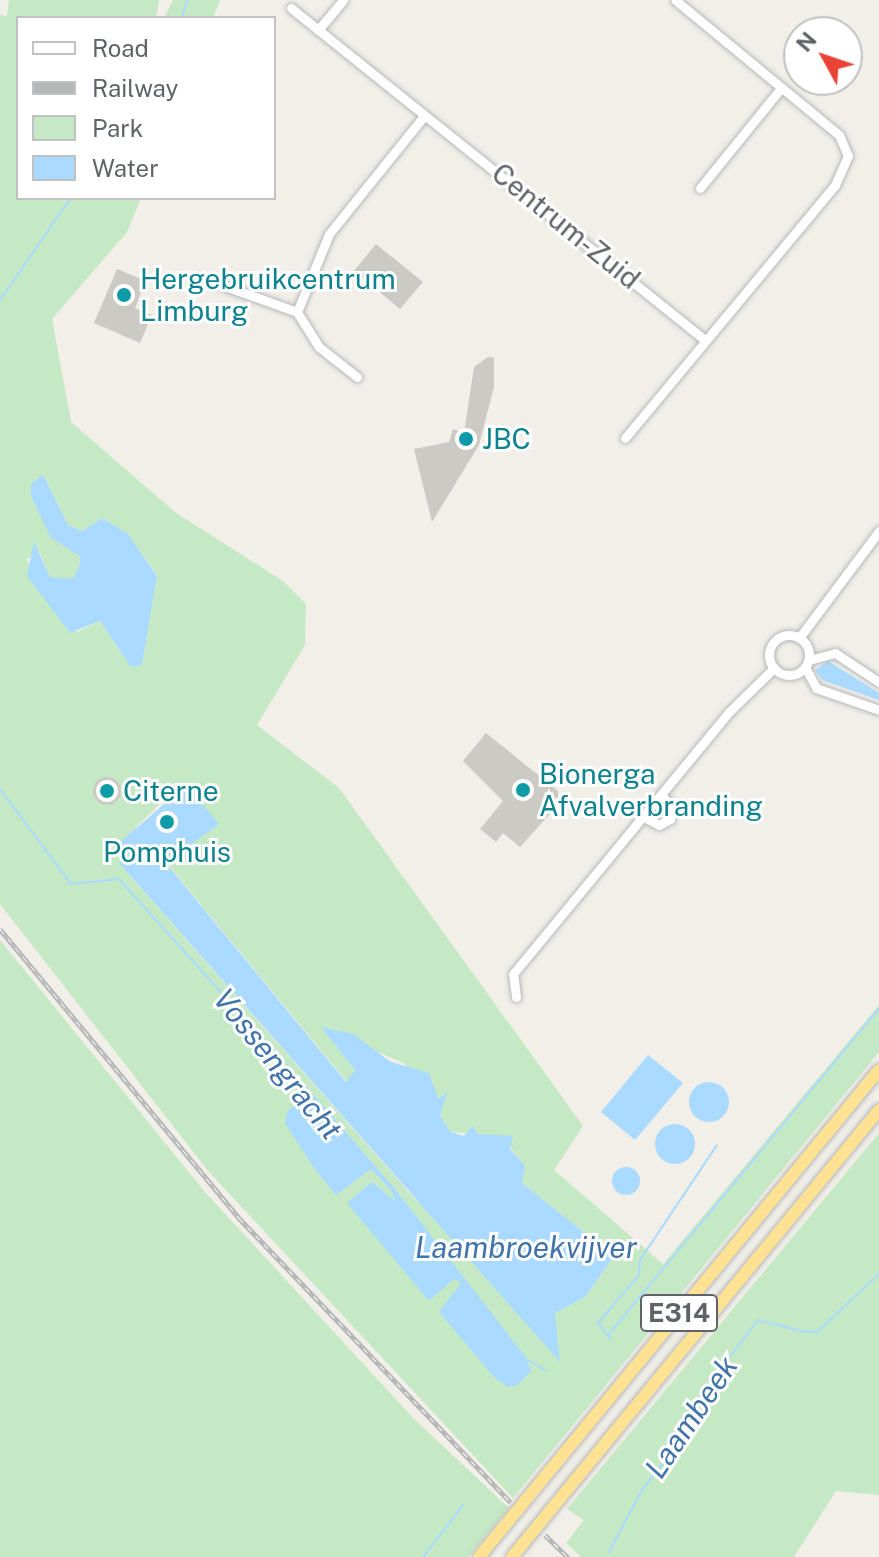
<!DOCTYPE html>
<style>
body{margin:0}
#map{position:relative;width:879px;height:1557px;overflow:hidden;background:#f1efe8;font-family:"Public Sans",sans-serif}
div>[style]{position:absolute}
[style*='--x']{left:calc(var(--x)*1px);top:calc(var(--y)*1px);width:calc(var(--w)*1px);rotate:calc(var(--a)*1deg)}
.green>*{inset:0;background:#c5e8c5}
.water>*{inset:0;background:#aadaff}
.round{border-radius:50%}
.stream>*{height:2px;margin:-1px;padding:0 1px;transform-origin:1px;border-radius:1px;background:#aadaff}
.building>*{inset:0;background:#cccac5}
.roads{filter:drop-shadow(0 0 2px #b5b8bc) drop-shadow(0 0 2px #b5b8bc)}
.minor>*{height:9px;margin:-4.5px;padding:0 4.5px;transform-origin:4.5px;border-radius:4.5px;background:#fff}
.minor>.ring{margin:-4.5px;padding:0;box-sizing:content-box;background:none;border:9px solid #fff;border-radius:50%}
.highway>*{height:12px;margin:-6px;padding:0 6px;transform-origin:6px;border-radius:6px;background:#fde293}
.rail>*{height:5px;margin-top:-2.5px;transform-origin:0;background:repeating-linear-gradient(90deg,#fff 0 6px,#b6b7b8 0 12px);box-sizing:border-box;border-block:2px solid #b6b7b8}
.dots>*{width:22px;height:22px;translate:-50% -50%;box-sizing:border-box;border:4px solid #fff;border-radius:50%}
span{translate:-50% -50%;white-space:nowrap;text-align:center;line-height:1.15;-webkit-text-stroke:6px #fff;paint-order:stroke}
.shield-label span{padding:2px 6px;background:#fff;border:2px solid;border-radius:6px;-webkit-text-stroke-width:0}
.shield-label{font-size:26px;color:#5f6368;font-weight:700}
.street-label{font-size:28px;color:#5f6368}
.culture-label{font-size:28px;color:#0d838f}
.left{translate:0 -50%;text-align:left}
.water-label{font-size:30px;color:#4174aa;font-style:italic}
.legend{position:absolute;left:16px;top:16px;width:260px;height:184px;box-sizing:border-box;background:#fff;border:2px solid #bfc1c3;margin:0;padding:10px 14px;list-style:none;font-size:24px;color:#5f6368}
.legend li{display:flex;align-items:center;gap:16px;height:40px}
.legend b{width:40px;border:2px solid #bfc1c3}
.north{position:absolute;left:783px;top:16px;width:80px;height:80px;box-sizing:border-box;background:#fff;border:2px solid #bfc1c3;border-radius:50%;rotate:310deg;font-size:22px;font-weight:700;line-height:32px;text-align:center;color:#5f6368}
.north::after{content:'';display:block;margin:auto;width:28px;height:36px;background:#ea4335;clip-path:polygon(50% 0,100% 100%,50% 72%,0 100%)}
</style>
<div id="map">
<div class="green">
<i style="clip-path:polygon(evenodd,9px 0,159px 0,156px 18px,18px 18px,18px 198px,141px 198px,127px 232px,52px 319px,71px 422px,176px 513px,283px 581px,306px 604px,305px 645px,257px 725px,339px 788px,583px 1126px,554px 1170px,663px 1264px,879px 1005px,879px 1052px,513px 1498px,209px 1172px,0 904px,0 15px,7px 16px,9px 0,43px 476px,68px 525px,82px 531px,102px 518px,128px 534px,157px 575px,142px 665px,131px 667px,100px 621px,77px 632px,26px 559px,40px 553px,50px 577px,60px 581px,72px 579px,79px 568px,80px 556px,37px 508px,31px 483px,43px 476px,9px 0,173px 791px,219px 824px,166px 862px,347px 1082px,355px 1070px,322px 1027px,403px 1063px,439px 1100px,446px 1092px,440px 1116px,451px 1132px,500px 1136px,525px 1165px,522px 1183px,614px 1256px,585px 1297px,555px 1313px,415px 1199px,132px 878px,121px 864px,136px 827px,173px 791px)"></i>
<i style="clip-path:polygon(173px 0,220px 0,213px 18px,164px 18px)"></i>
<i style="clip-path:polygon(0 940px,205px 1192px,414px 1419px,509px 1508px,468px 1557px,0 1557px)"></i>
<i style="clip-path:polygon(879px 1133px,879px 1495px,836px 1491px,794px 1557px,581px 1557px,566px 1543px,584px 1520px,567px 1509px)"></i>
</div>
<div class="water">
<i style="clip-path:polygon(43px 475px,68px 525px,82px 531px,102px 518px,128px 534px,157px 576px,142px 665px,131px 667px,100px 621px,70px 633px,27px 576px,34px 542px,50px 577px,72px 579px,79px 568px,80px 556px,51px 538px,31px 496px,31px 483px)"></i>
<i style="clip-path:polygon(828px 661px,879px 693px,879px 700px,822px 680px,815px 670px)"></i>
<i style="clip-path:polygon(186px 785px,219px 824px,166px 863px,346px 1082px,355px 1070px,321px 1027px,353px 1034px,391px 1062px,429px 1073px,438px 1099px,447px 1092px,440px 1116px,451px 1132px,464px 1136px,473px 1126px,477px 1134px,513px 1136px,510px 1149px,525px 1165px,522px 1183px,614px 1256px,585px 1297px,555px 1313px,560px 1362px,120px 864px,118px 844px)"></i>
<i style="clip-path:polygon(648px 1055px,683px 1083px,635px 1140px,601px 1112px)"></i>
<i style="clip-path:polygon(281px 1057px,395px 1189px,525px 1356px,531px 1371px,518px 1385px,507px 1387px,493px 1376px,439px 1312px,461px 1283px,454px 1279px,429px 1301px,347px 1203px,372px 1182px,395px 1201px,392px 1191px,371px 1169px,336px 1195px,314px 1168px,285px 1123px,288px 1110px,309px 1095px)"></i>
<i class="round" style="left:689px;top:1082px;width:40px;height:40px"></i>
<i class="round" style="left:655px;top:1124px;width:40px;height:40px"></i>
<i class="round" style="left:612px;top:1167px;width:28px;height:28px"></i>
</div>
<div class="stream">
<i style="--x:182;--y:18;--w:19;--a:-74"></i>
<i style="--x:0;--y:300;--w:124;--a:-55.2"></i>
<i style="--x:0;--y:789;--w:119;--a:53.2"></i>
<i style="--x:71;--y:884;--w:48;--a:-5.9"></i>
<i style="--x:119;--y:879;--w:239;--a:48"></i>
<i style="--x:800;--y:1331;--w:17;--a:3"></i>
<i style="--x:817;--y:1332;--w:85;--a:-43.1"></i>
<i style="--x:608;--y:1335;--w:424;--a:-50.3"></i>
<i style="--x:611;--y:1339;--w:21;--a:-129"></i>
<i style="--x:598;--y:1323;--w:63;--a:-49.5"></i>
<i style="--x:639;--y:1275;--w:15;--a:-86"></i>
<i style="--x:640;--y:1260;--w:138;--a:-56.2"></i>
<i style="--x:526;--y:1359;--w:23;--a:31"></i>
<i style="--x:609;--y:1552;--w:70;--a:-62"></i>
<i style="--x:642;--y:1490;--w:67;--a:-51.1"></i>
<i style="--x:684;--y:1438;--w:24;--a:-85"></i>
<i style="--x:686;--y:1414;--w:118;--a:-52.5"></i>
<i style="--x:758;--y:1320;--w:41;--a:14"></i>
<i style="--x:423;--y:1557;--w:66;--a:-52.4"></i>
</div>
<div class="building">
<i style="clip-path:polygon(376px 244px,423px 282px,400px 309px,354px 271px)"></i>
<i style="clip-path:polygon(117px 269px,146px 281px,135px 308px,152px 315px,140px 343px,94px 323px)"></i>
<i style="clip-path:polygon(488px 357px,494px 358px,494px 387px,479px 445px,432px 522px,414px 449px,449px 442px,453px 429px,464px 433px,474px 367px)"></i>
<i style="clip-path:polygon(486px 733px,558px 791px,558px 805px,520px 847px,503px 833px,496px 842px,480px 829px,503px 801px,463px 761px)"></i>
<i class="round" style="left:93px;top:777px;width:28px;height:28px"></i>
</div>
<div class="roads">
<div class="minor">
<i style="--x:291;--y:8;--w:531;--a:38.73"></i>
<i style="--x:318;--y:30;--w:39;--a:-50"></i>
<i style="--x:700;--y:188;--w:129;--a:-51"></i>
<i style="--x:203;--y:278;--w:100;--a:19.9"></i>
<i style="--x:357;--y:377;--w:48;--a:-141.7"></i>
<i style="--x:319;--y:347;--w:41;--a:-122.2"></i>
<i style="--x:297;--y:312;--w:84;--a:-67.7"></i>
<i style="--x:329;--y:234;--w:150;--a:-51.2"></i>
<i style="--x:625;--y:438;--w:329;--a:-50.3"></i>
<i style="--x:835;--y:185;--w:32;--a:-66"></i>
<i style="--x:848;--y:156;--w:23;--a:-113"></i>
<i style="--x:839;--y:135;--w:212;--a:-140.5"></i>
<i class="ring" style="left:769px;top:635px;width:31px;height:31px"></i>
<i style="--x:799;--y:638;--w:134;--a:-53.2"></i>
<i style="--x:809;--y:660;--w:27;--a:-15"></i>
<i style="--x:835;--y:653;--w:53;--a:33.4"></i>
<i style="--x:805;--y:667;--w:24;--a:62"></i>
<i style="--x:816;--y:688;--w:67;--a:19.2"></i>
<i style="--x:644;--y:817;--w:17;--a:28"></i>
<i style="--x:659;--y:825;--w:13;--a:-29"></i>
<i style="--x:670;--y:819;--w:13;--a:-86"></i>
<i style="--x:671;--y:806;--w:15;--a:-132"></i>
<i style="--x:516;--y:997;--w:23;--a:-97"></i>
<i style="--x:513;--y:974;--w:340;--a:-50.5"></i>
<i style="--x:729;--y:712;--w:63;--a:-44.4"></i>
</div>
<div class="highway">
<i style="--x:479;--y:1557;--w:630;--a:-50.6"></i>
<i style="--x:512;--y:1557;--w:578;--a:-50.61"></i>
</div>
</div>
<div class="rail">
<i style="--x:0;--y:929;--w:375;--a:50.4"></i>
<i style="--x:239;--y:1218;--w:393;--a:46.3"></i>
<i style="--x:545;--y:1535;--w:32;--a:44"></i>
</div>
<div class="dots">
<i style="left:124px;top:295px;background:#0f9aa8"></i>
<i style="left:466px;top:439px;background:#0f9aa8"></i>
<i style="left:523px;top:790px;background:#0f9aa8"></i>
<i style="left:107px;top:791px;background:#0f9aa8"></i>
<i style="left:167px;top:822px;background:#0f9aa8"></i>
</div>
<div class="shield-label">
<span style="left:679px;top:1313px">E314</span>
</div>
<div class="street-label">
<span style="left:566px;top:226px;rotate:39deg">Centrum-Zuid</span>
</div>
<div class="culture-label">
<span class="left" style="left:140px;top:295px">Hergebruikcentrum<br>Limburg</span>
<span class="left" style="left:482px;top:439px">JBC</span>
<span class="left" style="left:539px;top:790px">Bionerga<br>Afvalverbranding</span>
<span class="left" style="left:123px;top:791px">Citerne</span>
<span style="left:167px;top:852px">Pomphuis</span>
</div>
<div class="water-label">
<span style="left:278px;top:1064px;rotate:51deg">Vossengracht</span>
<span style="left:526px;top:1247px">Laambroekvijver</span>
<span style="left:691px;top:1417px;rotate:-56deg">Laambeek</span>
</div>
<ul class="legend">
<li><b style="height:10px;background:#fff"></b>Road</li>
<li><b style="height:10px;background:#b6b7b8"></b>Railway</li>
<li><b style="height:22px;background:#c5e8c5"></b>Park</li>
<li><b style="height:22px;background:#aadaff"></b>Water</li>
</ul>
<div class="north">N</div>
</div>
